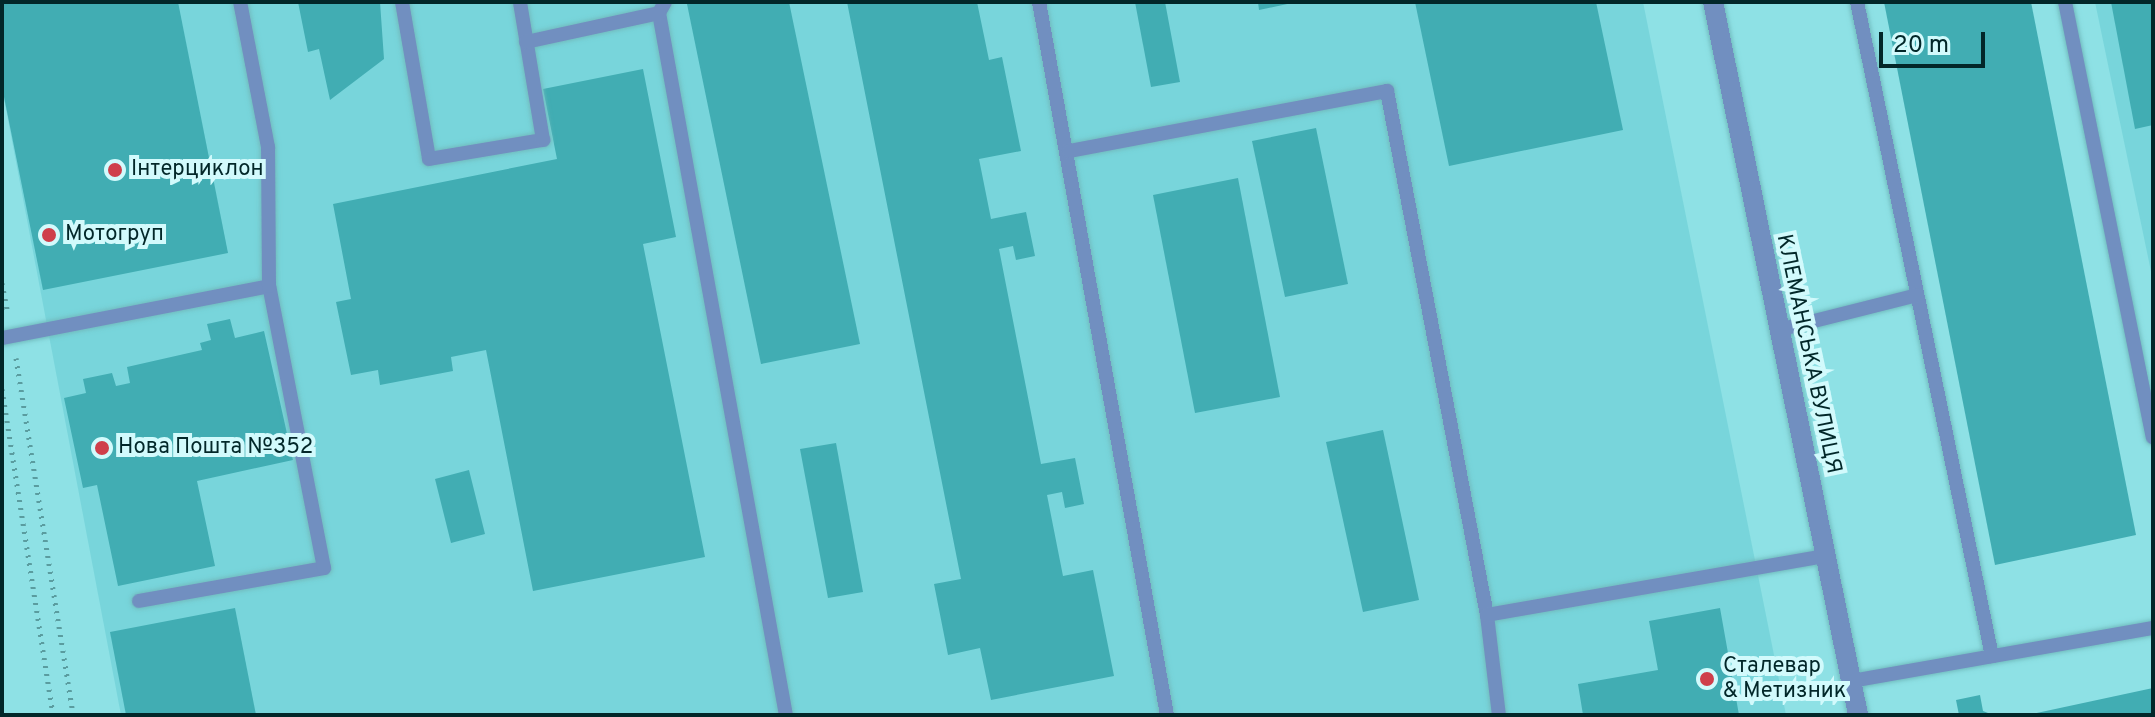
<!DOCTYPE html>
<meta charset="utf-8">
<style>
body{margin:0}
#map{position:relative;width:2155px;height:717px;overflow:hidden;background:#8ee1e5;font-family:Overpass,sans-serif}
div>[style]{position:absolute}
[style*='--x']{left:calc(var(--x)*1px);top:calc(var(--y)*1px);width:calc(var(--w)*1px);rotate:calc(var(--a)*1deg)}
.built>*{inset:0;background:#78d5db}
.building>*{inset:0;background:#41adb3}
.path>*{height:5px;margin-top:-2.5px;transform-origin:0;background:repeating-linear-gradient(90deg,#5a9c9f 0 2px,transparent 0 8px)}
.roads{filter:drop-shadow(0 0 2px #72bcbf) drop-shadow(0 0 2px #72bcbf)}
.lane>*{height:14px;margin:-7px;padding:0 7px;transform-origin:7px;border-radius:7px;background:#718fc0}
.street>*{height:20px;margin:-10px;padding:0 10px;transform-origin:10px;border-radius:10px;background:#718fc0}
.dots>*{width:22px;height:22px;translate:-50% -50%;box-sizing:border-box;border:4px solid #d2fafc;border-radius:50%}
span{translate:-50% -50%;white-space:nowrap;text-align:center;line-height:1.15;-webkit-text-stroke:8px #d2fafc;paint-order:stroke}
.poi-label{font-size:22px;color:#022729}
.left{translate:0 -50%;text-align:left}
.street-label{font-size:22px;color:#022729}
.frame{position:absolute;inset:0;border:4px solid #022729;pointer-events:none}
.scale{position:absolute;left:1879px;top:32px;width:106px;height:36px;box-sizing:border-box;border:4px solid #022729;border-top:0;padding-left:10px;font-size:24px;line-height:28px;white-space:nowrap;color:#022729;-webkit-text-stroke:6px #d2fafc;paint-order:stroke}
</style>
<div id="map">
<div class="built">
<i style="clip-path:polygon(2px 2px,1643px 2px,1786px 715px,121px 715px,2px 88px)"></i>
<i style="clip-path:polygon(2095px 2px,2153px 2px,2153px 281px)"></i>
</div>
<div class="building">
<i style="clip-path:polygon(2px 2px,178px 2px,228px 253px,43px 290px,2px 87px)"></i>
<i style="clip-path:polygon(298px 2px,380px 2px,384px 59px,330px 100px,319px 49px,308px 52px)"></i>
<i style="clip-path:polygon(789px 2px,860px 344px,761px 364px,687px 4px)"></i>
<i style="clip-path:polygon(847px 2px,977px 2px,989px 60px,1002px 57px,1021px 151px,979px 159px,991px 219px,1026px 212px,1035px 256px,1016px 260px,1013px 246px,999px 249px,1041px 464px,1075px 458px,1084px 504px,1065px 508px,1062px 492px,1047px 495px,1063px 576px,1093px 570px,1114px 676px,991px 700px,980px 648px,948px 655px,934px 584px,961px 579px)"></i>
<i style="clip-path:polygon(1135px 2px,1165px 2px,1180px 82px,1151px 87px)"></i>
<i style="clip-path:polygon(1258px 2px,1292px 2px,1292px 3px,1259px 10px)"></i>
<i style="clip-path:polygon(1415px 2px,1596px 2px,1623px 130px,1449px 166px)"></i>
<i style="clip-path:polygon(1884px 2px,2031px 2px,2136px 535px,1995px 565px)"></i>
<i style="clip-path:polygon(2111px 2px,2153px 2px,2153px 125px,2135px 129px)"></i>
<i style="clip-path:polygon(643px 69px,676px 237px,643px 244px,705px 557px,533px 591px,486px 350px,451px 357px,453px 371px,380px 385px,378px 370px,351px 375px,336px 302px,351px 299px,333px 204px,557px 159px,543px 89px)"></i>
<i style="clip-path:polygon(1316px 128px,1348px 284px,1285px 297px,1252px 141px)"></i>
<i style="clip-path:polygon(1238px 178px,1280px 397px,1195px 413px,1153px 195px)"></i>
<i style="clip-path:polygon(230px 319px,235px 338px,264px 331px,293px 460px,197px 481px,215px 566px,118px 586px,97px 485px,83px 488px,64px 398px,86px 393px,83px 379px,112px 373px,116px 386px,130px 383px,127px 367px,202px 350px,200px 343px,211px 340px,207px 324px)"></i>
<i style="clip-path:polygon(1383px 430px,1419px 600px,1363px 612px,1326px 442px)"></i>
<i style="clip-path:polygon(836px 443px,863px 592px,828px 598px,800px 449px)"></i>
<i style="clip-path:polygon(469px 470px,485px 534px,451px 543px,435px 479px)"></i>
<i style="clip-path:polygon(235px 608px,256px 715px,126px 715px,110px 632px)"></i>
<i style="clip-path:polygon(1720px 608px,1739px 715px,1583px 715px,1578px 684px,1658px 670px,1649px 621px)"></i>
<i style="clip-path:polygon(2153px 688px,2153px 715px,2032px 715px,2032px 714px)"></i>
<i style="clip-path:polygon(1980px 695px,1983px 711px,1993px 715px,1959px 715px,1956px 700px)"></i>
</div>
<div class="path">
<i style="--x:2;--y:283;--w:31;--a:79"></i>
<i style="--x:16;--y:358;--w:362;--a:80.9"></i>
<i style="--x:2;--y:389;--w:330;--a:81.1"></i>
</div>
<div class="roads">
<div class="lane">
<i style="--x:402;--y:2;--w:159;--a:80.2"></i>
<i style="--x:429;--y:159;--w:116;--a:-9.5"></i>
<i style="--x:543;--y:140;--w:140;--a:-99.5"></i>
<i style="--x:665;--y:2;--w:13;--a:119"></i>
<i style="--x:659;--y:13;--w:713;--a:79.75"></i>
<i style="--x:1039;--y:2;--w:724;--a:79.82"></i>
<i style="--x:1857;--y:2;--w:668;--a:78.34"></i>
<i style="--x:2065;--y:2;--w:444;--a:78.6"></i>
<i style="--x:526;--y:42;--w:136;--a:-12.3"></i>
<i style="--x:1069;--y:151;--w:324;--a:-10.7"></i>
<i style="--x:1387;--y:91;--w:533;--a:79.2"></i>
<i style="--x:1487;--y:615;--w:101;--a:83.2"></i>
<i style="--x:1778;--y:330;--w:143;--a:-14.1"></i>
<i style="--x:2;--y:338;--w:272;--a:-11"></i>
<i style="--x:139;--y:601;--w:188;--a:-10.1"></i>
<i style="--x:324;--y:568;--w:287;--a:-101"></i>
<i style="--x:269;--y:286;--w:139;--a:-90.4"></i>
<i style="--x:268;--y:147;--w:148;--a:-100.9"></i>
<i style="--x:1487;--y:615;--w:344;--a:-9.9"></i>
<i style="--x:1852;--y:681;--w:306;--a:-10"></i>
</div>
<div class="street">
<i style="--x:1713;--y:2;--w:728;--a:78.5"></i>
</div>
</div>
<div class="dots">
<i style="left:115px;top:170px;background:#cf3f4b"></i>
<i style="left:49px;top:235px;background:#cf3f4b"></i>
<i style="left:102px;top:448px;background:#cf3f4b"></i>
<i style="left:1707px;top:679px;background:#cf3f4b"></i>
</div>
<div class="poi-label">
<span class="left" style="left:131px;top:170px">Інтерциклон</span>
<span class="left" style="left:65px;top:235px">Мотогруп</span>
<span class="left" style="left:118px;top:448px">Нова Пошта №352</span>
<span class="left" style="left:1723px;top:679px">Сталевар<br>&amp; Метизник</span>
</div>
<div class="street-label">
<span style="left:1808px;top:354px;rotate:78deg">КЛЕМАНСЬКА ВУЛИЦЯ</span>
</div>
<div class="frame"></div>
<div class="scale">20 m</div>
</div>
